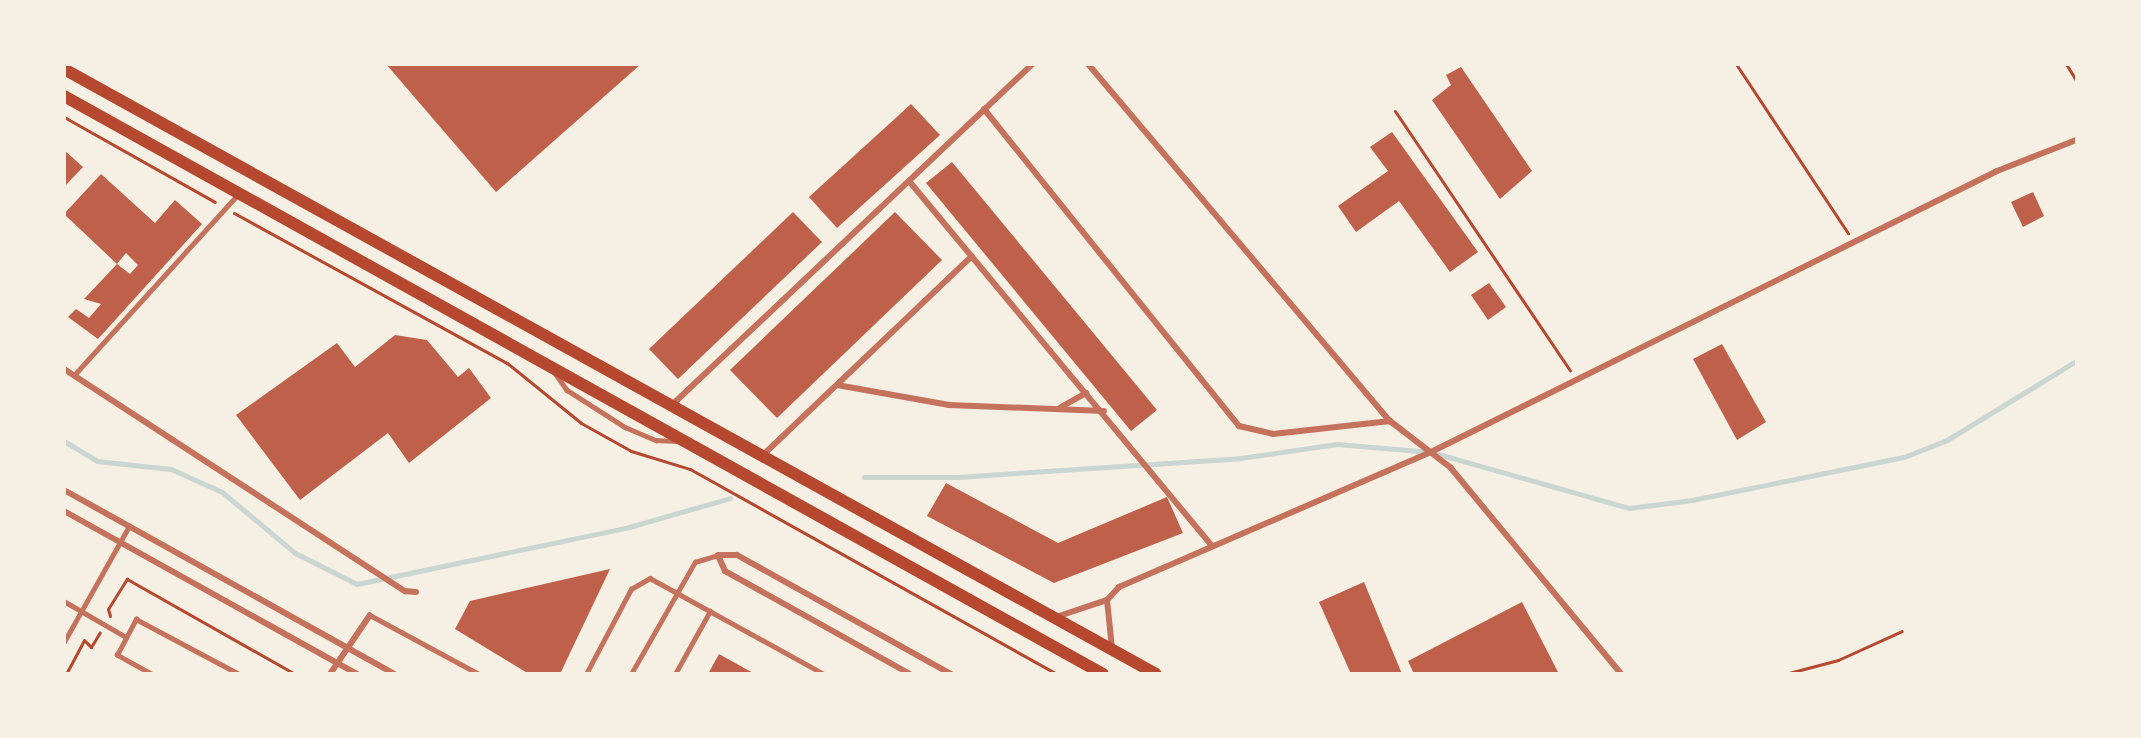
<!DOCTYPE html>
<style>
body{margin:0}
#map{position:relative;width:2141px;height:738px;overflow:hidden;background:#f6efe4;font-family:Rubik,sans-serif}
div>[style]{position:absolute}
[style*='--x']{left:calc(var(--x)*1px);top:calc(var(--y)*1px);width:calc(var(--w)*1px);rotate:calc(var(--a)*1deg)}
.stream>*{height:5px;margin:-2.5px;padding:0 2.5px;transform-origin:2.5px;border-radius:2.5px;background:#c9d6d2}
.building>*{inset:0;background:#bf614a}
.path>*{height:3px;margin:-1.5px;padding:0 1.5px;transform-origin:1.5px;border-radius:1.5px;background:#b5482f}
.service>*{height:4.5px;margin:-2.25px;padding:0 2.25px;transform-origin:2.25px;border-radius:2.25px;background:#c5725c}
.pedestrian>*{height:5px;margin:-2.5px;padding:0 2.5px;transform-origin:2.5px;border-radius:2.5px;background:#c5725c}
.minor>*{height:6px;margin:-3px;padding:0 3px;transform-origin:3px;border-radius:3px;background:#c5725c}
.secondary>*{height:12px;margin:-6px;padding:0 6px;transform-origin:6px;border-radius:6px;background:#b5482f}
span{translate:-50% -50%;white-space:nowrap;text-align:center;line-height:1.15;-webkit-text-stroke:6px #f6efe4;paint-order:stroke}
.frame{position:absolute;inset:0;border:66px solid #f6efe4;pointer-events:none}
</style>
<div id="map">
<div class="stream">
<i style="--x:64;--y:441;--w:39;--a:31"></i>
<i style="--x:97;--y:461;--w:74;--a:6.2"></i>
<i style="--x:171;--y:469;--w:56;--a:24.3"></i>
<i style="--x:222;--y:492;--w:95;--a:39.9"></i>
<i style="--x:295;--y:553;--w:69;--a:26.6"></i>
<i style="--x:357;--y:584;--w:278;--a:-11.8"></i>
<i style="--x:629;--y:527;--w:105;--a:-16"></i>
<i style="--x:864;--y:477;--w:93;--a:0"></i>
<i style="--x:957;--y:477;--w:284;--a:-3.8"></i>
<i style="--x:1240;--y:458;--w:98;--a:-8.2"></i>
<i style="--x:1337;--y:444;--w:94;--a:4.9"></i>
<i style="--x:1431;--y:452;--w:206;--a:15.8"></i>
<i style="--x:1629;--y:508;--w:64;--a:-7.2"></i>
<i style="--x:1692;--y:500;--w:216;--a:-11.5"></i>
<i style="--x:1904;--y:457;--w:46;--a:-21.6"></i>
<i style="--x:1947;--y:440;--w:151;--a:-31.5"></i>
</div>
<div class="building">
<i style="clip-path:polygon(386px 64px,641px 64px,496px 192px)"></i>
<i style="clip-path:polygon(1461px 67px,1532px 171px,1500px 199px,1432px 100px,1451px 85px,1446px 75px)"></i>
<i style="clip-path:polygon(911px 104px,940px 135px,837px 228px,809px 197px)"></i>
<i style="clip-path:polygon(1392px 132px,1478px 252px,1450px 272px,1399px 201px,1356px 232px,1338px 206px,1388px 171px,1370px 147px)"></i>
<i style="clip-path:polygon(64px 150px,83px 167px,64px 187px)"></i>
<i style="clip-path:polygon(952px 162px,1157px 410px,1131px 431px,926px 183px)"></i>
<i style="clip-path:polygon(evenodd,101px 174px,155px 223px,175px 200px,202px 224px,98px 339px,68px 317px,76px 309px,89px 318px,101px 304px,84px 299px,117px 264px,64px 214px,101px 174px,126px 253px,138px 265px,130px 274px,117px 264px,126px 253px)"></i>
<i style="clip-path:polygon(2033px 192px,2044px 216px,2023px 227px,2011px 202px)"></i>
<i style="clip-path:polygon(793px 212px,822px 242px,678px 379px,649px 349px)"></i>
<i style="clip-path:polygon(895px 212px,942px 260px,777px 418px,730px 370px)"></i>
<i style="clip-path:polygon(1489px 283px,1506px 307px,1488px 320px,1471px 295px)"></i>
<i style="clip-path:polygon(395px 335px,427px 340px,458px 377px,469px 368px,491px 398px,409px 463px,388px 433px,300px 500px,236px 415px,337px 343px,355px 367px)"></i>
<i style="clip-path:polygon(1722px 344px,1766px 422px,1737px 440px,1693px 359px)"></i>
<i style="clip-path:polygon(946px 483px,1058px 543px,1167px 497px,1183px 533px,1054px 583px,927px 516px)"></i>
<i style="clip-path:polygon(610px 569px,560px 674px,529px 674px,455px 629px,470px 601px)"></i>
<i style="clip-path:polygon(1364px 582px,1402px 674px,1351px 674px,1319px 602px)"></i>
<i style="clip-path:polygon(1522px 602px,1559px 674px,1414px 674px,1408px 661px)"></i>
<i style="clip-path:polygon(719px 654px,755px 674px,708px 674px)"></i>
</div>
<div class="path">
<i style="--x:1736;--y:64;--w:203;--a:56.5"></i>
<i style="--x:2066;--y:64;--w:19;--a:58"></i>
<i style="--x:1395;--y:111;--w:313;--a:56"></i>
<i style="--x:64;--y:117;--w:173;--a:29.4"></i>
<i style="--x:234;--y:213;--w:311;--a:28.8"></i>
<i style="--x:507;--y:363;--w:95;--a:39"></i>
<i style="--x:581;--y:423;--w:57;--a:29.2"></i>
<i style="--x:631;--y:451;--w:62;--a:17"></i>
<i style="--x:690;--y:469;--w:420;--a:29.2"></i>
<i style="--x:110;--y:616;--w:7;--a:-106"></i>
<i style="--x:108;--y:609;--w:36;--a:-58"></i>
<i style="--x:127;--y:579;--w:193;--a:29.5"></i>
<i style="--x:66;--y:674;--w:38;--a:-62"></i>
<i style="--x:84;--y:640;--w:10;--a:45"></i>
<i style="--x:91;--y:647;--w:17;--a:-59"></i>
<i style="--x:1785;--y:674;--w:55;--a:-14.8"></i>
<i style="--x:1838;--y:660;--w:70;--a:-24.4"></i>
</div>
<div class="service">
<i style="--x:555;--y:373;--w:21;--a:55"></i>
<i style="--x:567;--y:390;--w:69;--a:32.5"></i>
<i style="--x:625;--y:427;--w:34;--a:23"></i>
<i style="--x:656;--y:440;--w:21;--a:3"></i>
<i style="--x:64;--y:601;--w:72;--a:30.1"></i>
<i style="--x:370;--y:615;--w:124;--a:28.4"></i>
<i style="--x:64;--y:642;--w:133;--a:-60.7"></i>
<i style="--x:151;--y:674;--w:39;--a:-151"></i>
<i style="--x:117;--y:655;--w:41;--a:-62.2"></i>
<i style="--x:136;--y:619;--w:117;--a:28.1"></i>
<i style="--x:586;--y:674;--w:96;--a:-62.1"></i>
<i style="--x:631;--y:589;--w:22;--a:-30"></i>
<i style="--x:650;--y:578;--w:199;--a:28.9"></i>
<i style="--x:631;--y:674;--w:129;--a:-60.3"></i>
<i style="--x:695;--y:562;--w:24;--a:-17"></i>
<i style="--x:675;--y:674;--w:72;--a:-60.9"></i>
</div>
<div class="pedestrian">
<i style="--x:74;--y:375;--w:244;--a:-47.8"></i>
</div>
<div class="minor">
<i style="--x:1088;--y:64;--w:468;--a:49.8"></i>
<i style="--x:1390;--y:421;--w:76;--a:37.5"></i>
<i style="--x:1450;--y:467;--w:268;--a:50.4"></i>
<i style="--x:984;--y:109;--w:407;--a:51.2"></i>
<i style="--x:1239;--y:426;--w:35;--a:13"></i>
<i style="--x:1273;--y:434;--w:118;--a:-6.3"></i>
<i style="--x:909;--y:181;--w:473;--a:50.3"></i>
<i style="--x:64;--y:369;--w:407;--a:33.1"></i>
<i style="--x:405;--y:591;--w:11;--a:5"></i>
<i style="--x:837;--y:385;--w:114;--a:10.1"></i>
<i style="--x:949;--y:405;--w:155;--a:2.2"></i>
<i style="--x:674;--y:403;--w:494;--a:-43.4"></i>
<i style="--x:1061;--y:407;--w:29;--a:-29"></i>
<i style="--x:764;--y:454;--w:287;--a:-43.6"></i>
<i style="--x:64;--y:490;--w:378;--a:29.1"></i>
<i style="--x:64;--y:511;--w:335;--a:29.1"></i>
<i style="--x:1107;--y:600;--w:48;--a:84.1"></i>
<i style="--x:1056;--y:617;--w:54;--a:-18.4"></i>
<i style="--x:1107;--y:600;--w:18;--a:-47"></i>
<i style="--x:1119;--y:587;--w:340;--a:-23.4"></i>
<i style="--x:1431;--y:452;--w:632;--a:-26.4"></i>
<i style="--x:1997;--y:171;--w:85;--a:-21.4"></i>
<i style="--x:330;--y:674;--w:71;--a:-55.9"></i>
<i style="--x:910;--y:674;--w:212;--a:-150.9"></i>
<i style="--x:725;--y:571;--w:17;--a:-114"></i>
<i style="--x:718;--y:555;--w:19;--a:0"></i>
<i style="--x:737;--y:555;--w:245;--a:29.1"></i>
</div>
<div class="secondary">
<i style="--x:64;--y:69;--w:1248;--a:28.99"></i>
<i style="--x:64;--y:96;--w:1189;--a:29.09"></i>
</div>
<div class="frame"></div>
</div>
